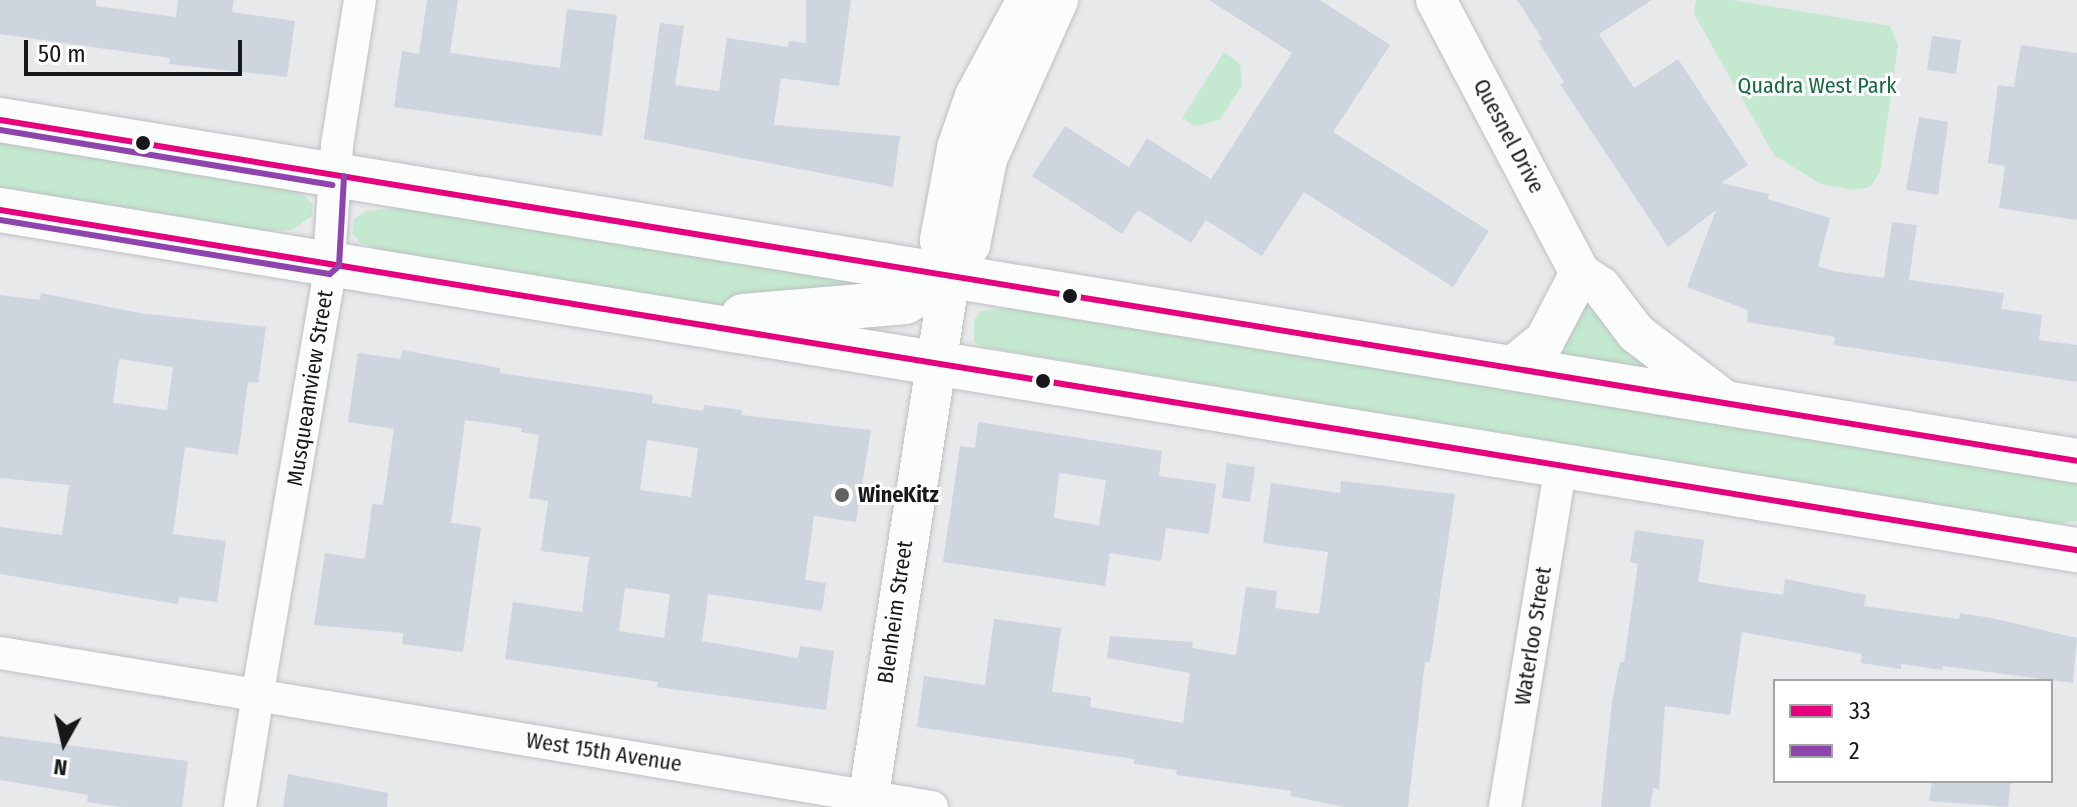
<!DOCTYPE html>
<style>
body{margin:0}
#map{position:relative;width:2077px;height:807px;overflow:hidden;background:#e7e9eb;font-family:"Fira Sans Condensed",sans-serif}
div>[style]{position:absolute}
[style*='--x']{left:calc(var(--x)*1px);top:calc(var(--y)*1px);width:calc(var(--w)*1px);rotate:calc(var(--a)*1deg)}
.green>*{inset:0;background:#c4e8d0}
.building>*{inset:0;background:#cfd5de}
.roads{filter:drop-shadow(0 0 2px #bec0c1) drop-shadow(0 0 2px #bec0c1)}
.minor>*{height:32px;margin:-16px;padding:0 16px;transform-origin:16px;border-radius:16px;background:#fbfcfc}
.tertiary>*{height:40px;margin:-20px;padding:0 20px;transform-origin:20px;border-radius:20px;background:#fbfcfc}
.secondary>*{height:44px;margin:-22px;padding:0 22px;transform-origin:22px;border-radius:22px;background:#fbfcfc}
.bus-1>*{height:6px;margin:-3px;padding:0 3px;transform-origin:3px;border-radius:3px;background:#e5007d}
.bus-2>*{height:6px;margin:-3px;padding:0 3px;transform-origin:3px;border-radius:3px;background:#8e44ad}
.dots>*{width:22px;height:22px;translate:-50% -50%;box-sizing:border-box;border:4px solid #fff;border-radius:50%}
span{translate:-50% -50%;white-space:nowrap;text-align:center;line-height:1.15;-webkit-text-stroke:6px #fff;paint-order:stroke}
.park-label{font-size:22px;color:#15693b}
.street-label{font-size:22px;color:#171819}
.poi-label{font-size:22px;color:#171819;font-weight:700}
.left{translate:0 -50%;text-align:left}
.legend{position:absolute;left:1773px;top:679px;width:280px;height:104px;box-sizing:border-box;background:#fff;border:2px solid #a2a3a3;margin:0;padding:10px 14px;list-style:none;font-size:24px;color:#171819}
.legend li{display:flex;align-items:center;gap:16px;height:40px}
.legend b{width:40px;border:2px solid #a2a3a3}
.north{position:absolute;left:24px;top:703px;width:80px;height:80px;-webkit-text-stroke:6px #fff;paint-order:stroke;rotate:188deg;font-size:22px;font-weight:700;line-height:32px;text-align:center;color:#171819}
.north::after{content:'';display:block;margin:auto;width:28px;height:36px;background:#171819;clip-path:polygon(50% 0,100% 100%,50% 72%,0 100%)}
.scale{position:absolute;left:24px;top:40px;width:218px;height:36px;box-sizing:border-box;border:4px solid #171819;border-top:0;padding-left:10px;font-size:24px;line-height:28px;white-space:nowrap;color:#171819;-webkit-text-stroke:6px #fff;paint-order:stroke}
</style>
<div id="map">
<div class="green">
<i style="clip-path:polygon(1696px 0,1732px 0,1890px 26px,1898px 45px,1880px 172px,1870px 187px,1854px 190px,1821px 184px,1774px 155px,1694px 14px)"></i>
<i style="clip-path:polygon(1224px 52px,1240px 64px,1242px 85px,1220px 120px,1195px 126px,1182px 118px)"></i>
<i style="clip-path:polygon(0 134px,298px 191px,312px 203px,312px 216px,292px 230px,229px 231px,0 194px)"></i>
<i style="clip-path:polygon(432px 205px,892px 289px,748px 305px,699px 304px,457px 271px,360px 243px,352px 233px,354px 219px,366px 211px)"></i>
<i style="clip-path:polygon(1585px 293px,1663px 375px,1553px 356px)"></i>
<i style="clip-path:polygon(1027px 306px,2077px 479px,2077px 521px,2052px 524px,983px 347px,974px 341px,974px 320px,981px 311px)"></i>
</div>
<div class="building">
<i style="clip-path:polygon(0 0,96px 0,96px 6px,176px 17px,178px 0,234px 0,232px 12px,295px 21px,287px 77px,169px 64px,170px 58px,0 34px)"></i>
<i style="clip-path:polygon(427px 0,458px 0,450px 53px,560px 68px,567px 9px,617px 15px,602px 136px,394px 107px,402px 51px,419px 54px)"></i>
<i style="clip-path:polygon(806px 0,851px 0,839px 86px,781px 78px,774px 125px,900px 136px,893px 187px,644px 139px,660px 23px,684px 26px,675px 85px,719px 91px,727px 38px,788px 47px,789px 41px,806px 43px)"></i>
<i style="clip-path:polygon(1209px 0,1320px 0,1390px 45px,1333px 132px,1489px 231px,1453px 287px,1304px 192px,1262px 256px,1206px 220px,1191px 243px,1138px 210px,1122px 234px,1032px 176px,1065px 126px,1129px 167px,1147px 138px,1211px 179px,1292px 53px)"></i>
<i style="clip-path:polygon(1517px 0,1652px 0,1599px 34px,1634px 88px,1678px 59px,1748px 165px,1721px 183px,1769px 194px,1768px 199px,1830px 218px,1818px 266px,1833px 271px,1884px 278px,1892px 222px,1917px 225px,1909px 280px,2004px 293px,2001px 309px,2042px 315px,2039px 340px,2077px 345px,2077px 382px,1834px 345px,1835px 337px,1747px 322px,1748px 310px,1687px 287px,1716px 210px,1668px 247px,1560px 84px,1564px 82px,1538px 41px,1542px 39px)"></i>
<i style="clip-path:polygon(1932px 36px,1961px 40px,1956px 74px,1927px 70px)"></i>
<i style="clip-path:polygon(2021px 45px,2077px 53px,2077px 220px,1999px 208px,2005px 166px,1988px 163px,1993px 122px,1998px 85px,2014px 87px)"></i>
<i style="clip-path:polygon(1919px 117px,1948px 122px,1938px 195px,1906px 190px)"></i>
<i style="clip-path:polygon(evenodd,41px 293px,139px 313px,266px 327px,258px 383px,248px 382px,238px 455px,185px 447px,173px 534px,226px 541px,217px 602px,179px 597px,178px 604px,0 574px,0 527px,62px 535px,69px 485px,0 478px,0 295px,40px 300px,41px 293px,119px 359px,173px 367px,167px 410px,113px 403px,119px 359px)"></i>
<i style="clip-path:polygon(evenodd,402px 350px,500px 368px,500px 373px,653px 395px,652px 403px,703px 411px,704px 405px,742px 410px,741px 415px,871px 430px,856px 522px,814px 516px,805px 580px,826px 583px,822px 611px,708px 594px,702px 641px,798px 658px,800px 646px,834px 651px,826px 710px,657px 687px,658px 682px,505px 659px,513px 602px,582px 612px,589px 557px,541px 551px,548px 501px,529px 498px,539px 435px,521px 432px,522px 428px,465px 420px,451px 523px,481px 527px,463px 652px,402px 644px,403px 633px,314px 625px,325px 553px,365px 559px,372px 504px,383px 505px,394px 429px,348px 422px,358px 353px,401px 359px,402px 350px,647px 440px,698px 448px,691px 497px,640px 490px,647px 440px,402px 350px,625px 588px,670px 594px,664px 638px,619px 631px,625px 588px)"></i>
<i style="clip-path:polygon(evenodd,978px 422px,1162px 451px,1159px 476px,1216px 484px,1209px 534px,1166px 528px,1161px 561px,1110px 553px,1105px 586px,943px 562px,960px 446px,975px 448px,978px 422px,1059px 473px,1106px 480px,1099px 525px,1054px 518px,1059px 473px)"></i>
<i style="clip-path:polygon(1227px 463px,1255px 467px,1250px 502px,1222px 498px)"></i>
<i style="clip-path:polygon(1341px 481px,1455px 494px,1430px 662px,1425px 662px,1408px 807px,1345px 807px,1290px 796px,1291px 791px,1176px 775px,1177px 770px,1134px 764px,1134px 759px,917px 727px,924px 676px,985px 685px,994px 619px,1061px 628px,1052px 692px,1091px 697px,1090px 707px,1183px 723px,1190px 673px,1107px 658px,1110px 636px,1193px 642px,1192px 648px,1236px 655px,1246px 587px,1277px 591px,1275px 608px,1319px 614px,1328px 552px,1263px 543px,1271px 483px,1340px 493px)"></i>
<i style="clip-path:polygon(1635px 530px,1704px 540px,1698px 582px,1783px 595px,1785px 579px,1866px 595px,1864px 606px,1959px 619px,1960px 613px,1992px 618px,2077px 638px,2073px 683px,1943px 666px,1943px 670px,1901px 664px,1901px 669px,1861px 663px,1862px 654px,1742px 632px,1730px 715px,1665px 706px,1659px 789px,1653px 788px,1650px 807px,1601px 807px,1612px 702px,1620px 662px,1624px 662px,1638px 564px,1630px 562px)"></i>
<i style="clip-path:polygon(0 736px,188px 761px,182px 807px,122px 807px,87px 802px,88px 795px,0 780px)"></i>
<i style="clip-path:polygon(288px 774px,388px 793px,387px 807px,283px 807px)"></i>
<i style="clip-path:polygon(1932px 781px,2011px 781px,2008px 807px,1929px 801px)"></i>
</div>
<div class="roads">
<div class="minor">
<i style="--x:0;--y:653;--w:246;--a:9.3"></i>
<i style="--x:260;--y:680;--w:397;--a:-80.3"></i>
<i style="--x:327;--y:289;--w:144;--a:-86"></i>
<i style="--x:337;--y:145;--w:147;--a:-81"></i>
<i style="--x:274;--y:698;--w:667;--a:9.41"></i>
<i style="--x:240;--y:807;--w:96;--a:-81"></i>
<i style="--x:1505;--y:807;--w:347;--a:-80.7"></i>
</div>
<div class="tertiary">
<i style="--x:1436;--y:0;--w:309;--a:62.2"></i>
<i style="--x:1580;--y:273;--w:25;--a:34"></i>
<i style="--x:1601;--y:287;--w:58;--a:52.7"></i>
<i style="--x:1636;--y:333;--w:111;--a:37.3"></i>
<i style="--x:950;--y:276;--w:37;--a:-106"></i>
<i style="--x:940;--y:240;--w:94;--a:-79.5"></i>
<i style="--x:957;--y:148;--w:55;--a:-70.9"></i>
<i style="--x:975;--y:96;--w:109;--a:-61.6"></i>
<i style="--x:1512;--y:367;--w:43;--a:-39.3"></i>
<i style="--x:1545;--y:340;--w:76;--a:-62.4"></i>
<i style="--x:867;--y:807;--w:537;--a:-81.12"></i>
<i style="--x:950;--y:276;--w:37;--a:-57"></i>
<i style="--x:970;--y:245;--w:88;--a:-78.8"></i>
<i style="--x:987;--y:159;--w:174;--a:-65.9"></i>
</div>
<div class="secondary">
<i style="--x:0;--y:120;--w:2105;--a:9.32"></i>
<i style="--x:0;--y:210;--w:2105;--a:9.3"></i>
<i style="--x:743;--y:316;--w:163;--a:-4.9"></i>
<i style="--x:905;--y:302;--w:52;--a:-30"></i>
</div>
</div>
<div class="bus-1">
<i style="--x:0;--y:120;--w:2105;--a:9.32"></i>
<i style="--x:0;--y:210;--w:2105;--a:9.3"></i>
</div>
<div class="bus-2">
<i style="--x:0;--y:130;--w:337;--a:9.4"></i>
<i style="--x:0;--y:220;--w:334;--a:9.3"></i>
<i style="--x:330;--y:274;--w:12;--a:-42"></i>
<i style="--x:339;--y:266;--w:90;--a:-86.8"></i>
</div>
<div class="dots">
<i style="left:143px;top:143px;background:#171819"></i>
<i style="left:1070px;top:296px;background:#171819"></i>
<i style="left:1043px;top:381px;background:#171819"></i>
<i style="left:842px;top:495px;background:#606162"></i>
</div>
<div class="park-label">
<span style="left:1817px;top:86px">Quadra West Park</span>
</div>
<div class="street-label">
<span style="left:1509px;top:136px;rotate:62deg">Quesnel Drive</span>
<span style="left:310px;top:388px;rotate:-81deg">Musqueamview Street</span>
<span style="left:895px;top:612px;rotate:-82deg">Blenheim Street</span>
<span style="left:1533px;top:636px;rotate:-81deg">Waterloo Street</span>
<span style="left:604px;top:752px;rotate:9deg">West 15th Avenue</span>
</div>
<div class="poi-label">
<span class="left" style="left:858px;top:495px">WineKitz</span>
</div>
<ul class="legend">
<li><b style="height:10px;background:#e5007d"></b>33</li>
<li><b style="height:10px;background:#8e44ad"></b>2</li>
</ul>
<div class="north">N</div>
<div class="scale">50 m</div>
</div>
